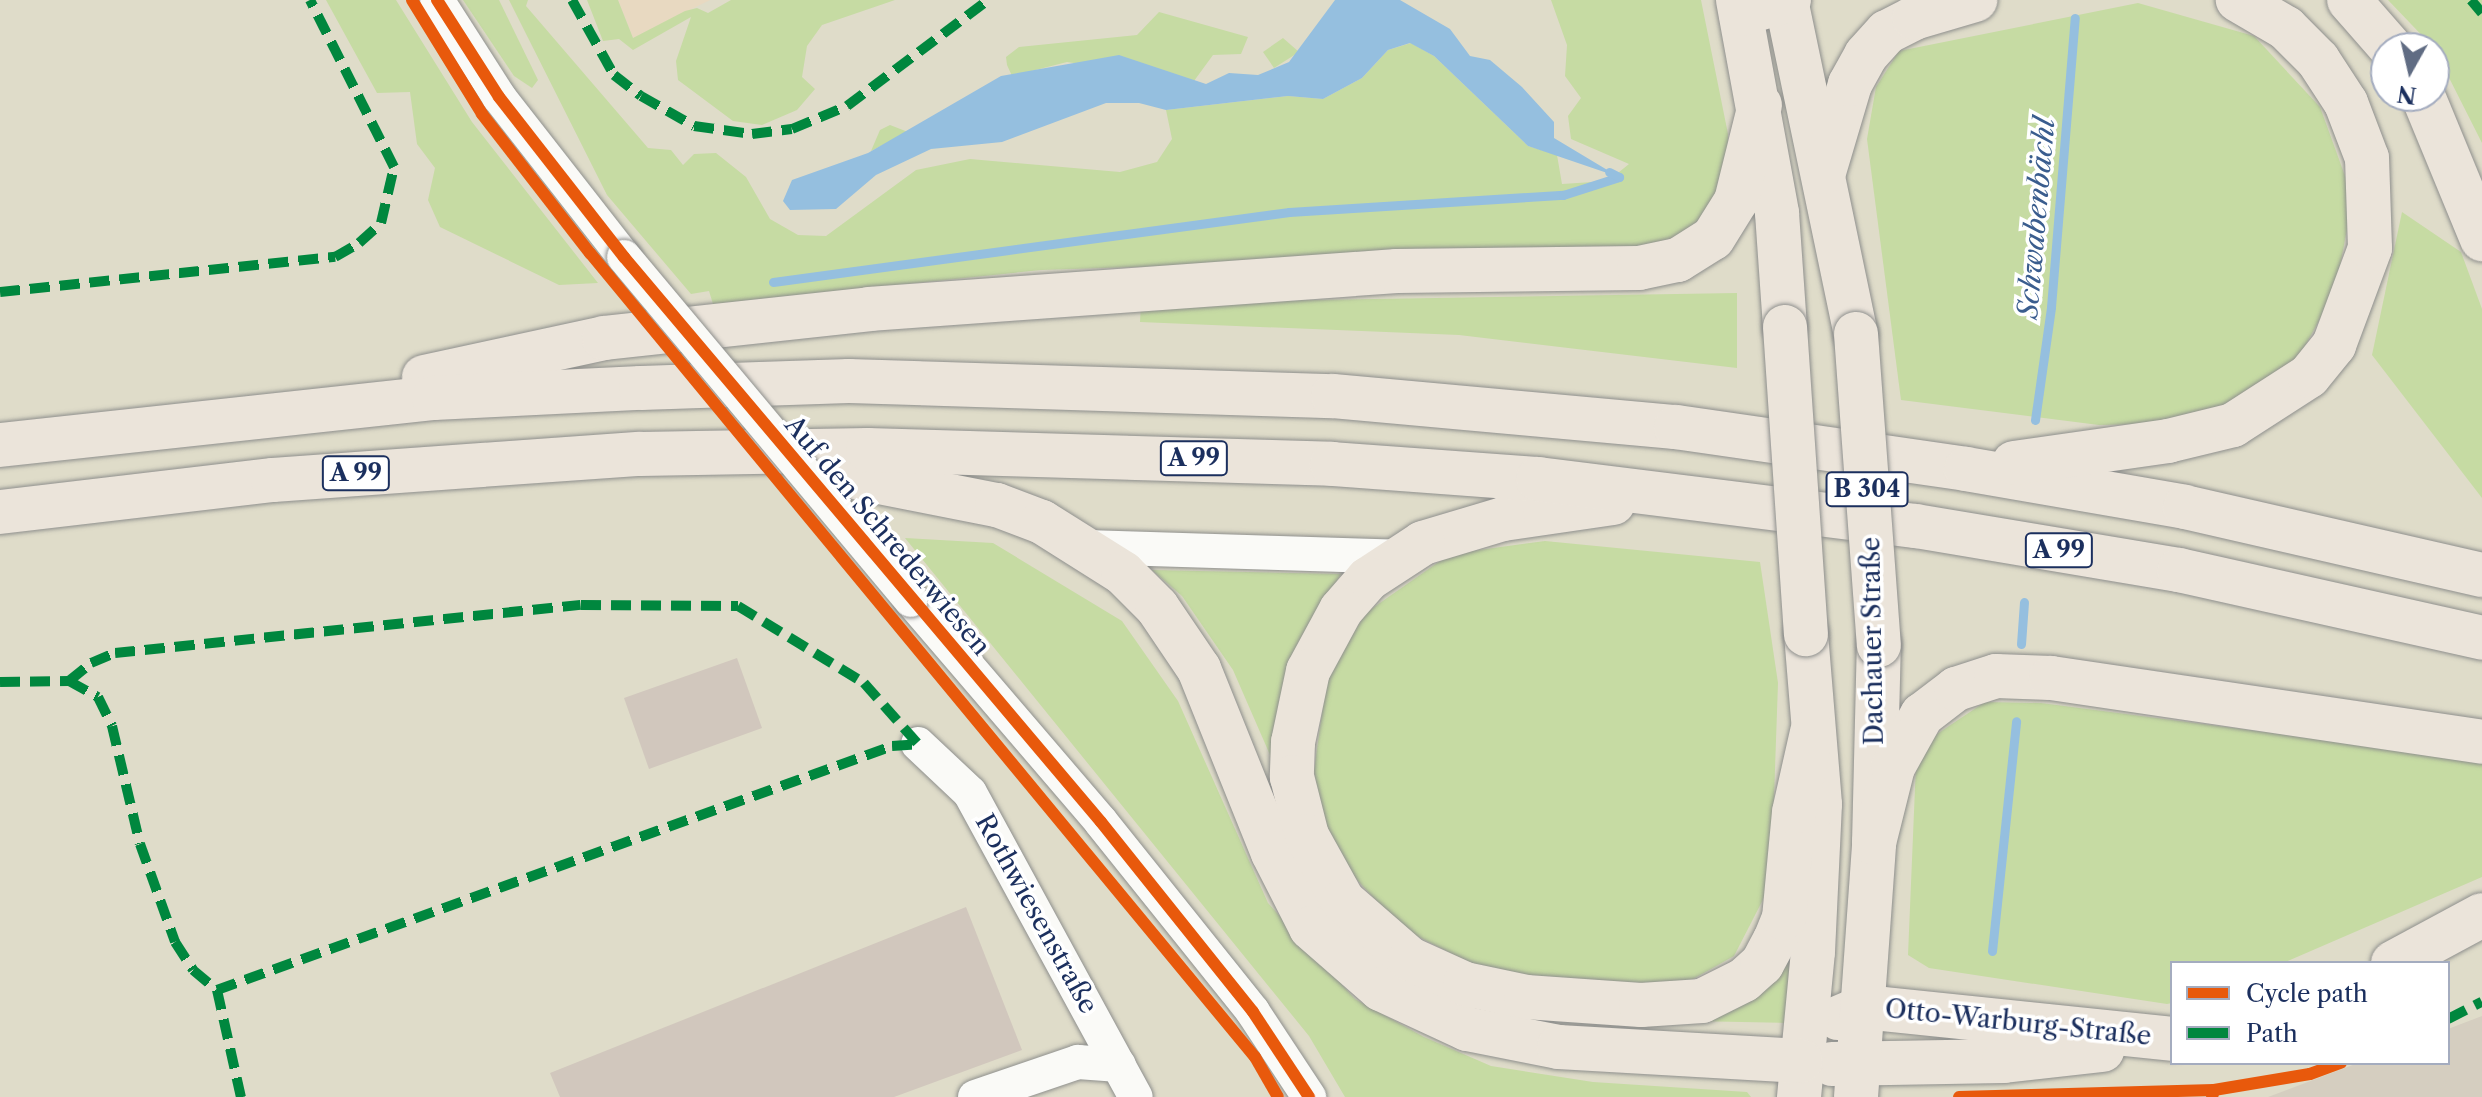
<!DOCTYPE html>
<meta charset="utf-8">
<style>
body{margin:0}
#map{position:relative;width:2482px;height:1097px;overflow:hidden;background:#dfdcc9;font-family:"Libre Caslon Text",serif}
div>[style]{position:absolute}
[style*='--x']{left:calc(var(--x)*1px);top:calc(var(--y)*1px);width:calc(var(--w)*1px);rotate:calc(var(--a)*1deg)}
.built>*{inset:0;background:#e8d9c1}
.industrial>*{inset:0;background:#d5cec0}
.green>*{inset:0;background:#c6dba3}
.water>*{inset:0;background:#95bfdf}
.stream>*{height:9px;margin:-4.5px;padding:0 4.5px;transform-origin:4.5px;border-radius:4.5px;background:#95bfdf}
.building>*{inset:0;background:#d1c7bd}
.roads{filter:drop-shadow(0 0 2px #8e8f8d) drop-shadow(0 0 2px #8e8f8d)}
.minor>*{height:34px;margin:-17px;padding:0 17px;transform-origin:17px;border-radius:17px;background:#fafaf7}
.major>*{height:44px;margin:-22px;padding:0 22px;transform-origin:22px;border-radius:22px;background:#ebe4da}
.highway>*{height:44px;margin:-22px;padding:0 22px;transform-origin:22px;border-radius:22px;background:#ebe4da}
.bridges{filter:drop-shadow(0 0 2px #8e8f8d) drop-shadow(0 0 2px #8e8f8d)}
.minor-bridge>*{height:34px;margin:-17px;padding:0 17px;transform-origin:17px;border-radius:17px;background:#fafaf7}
.major-bridge>*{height:44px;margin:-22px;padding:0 22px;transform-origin:22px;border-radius:22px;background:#ebe4da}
.quiet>*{height:10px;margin-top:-5px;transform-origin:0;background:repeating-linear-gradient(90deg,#00873e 0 20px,transparent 0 30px)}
.cycleway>*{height:12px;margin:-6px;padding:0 6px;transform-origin:6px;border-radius:6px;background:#e8590c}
span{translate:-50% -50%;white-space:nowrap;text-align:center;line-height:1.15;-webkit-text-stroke:7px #fff;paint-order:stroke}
.shield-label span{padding:2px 6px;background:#fff;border:2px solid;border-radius:6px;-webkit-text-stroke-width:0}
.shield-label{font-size:24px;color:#1b2f5e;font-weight:700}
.street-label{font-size:26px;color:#1b2f5e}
.water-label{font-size:28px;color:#3a5d8e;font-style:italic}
.legend{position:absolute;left:2170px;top:961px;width:280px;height:104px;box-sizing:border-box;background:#fff;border:2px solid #a4acbf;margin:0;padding:10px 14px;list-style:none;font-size:24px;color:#1b2f5e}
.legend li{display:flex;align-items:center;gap:16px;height:40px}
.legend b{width:40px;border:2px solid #a4acbf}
.north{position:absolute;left:2370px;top:32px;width:80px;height:80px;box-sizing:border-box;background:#fff;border:2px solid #a4acbf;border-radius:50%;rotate:188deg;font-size:22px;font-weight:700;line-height:32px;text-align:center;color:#1b2f5e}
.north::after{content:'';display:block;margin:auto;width:28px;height:36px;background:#606c83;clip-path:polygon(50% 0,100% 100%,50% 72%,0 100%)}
</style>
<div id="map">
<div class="built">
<i style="clip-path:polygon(618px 0,710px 0,633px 38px)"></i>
</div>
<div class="industrial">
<i style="clip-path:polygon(2482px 1016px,2482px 1097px,2268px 1097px,2358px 1063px,2448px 1063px,2448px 1029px)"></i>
</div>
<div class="green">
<i style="clip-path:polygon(326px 0,396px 0,472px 122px,598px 283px,559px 285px,440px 227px,428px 200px,435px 168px,417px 144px,410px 92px,377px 93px)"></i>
<i style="clip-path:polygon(463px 0,499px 0,538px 80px,532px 88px,514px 76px)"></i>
<i style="clip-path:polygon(509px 0,528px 0,526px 6px,648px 148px,671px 150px,683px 165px,694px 154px,716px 153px,746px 177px,770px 219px,798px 235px,826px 236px,916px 170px,970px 159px,1120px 172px,1157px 162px,1172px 139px,1166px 110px,1288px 96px,1323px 99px,1362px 78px,1388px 50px,1411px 43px,1434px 56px,1528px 146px,1557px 155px,1562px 184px,1608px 181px,1629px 164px,1571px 139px,1568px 116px,1581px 98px,1565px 76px,1567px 45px,1551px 0,1701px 0,1728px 134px,1728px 161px,1719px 194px,1702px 219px,1673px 243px,1638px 251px,1041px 270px,713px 304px,709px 291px,691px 294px,607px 195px)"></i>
<i style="clip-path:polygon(587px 0,618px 0,633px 38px,685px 11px,697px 8px,708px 13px,731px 0,895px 0,822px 25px,807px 46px,802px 77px,815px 89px,797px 110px,762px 125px,733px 121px,678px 80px,676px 61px,691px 17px,633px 50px,619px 39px,603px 41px)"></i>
<i style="clip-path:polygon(2388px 0,2482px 0,2482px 143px,2434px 48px)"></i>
<i style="clip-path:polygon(2138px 3px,2254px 36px,2320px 107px,2353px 198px,2335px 292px,2295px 364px,2220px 410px,2158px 424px,2099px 425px,1901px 400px,1867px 139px,1876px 87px,1899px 51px)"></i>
<i style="clip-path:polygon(1159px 12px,1248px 37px,1241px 54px,1213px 55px,1194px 81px,1067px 62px,1012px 76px,1007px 65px,1006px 57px,1019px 47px,1137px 35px)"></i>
<i style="clip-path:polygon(1283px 38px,1299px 52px,1274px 68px,1263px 52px)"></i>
<i style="clip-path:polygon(890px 125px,908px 132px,871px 151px,880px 130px)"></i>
<i style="clip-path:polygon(2402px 212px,2461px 252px,2482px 309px,2482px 498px,2372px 355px)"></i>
<i style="clip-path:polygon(1737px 293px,1737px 368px,1459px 335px,1140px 322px,1141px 303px)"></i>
<i style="clip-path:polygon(905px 538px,993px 543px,1122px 621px,1178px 701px,1268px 903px,1355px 999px,1424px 1037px,1491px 1066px,1593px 1082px,1747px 1092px,1751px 1097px,1345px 1097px,1309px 1036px)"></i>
<i style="clip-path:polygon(1545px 541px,1760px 562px,1778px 683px,1771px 884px,1734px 956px,1677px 988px,1486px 971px,1401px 928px,1326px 846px,1314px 770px,1328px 671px,1367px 612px,1450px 554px)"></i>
<i style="clip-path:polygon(1152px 570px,1341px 574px,1289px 661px,1274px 764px,1233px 670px,1182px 596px)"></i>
<i style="clip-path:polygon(1985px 702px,2041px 703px,2482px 760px,2482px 877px,2283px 963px,2172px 963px,2172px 1003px,2167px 1004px,1929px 968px,1908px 955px,1916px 764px,1937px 734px)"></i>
<i style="clip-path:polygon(1786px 960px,1793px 966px,1787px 1023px,1691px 1021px)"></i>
</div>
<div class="water">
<i style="clip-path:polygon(1335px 0,1400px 0,1450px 29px,1470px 56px,1490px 60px,1522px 87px,1554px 122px,1554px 138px,1619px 177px,1528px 146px,1434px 56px,1410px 43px,1388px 50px,1362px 78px,1323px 99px,1288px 96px,1166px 110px,1139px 103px,1106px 103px,1002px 142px,931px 149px,876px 175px,836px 209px,790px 210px,783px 201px,792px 180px,868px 153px,1001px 76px,1119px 55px,1206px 84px,1229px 73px,1258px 75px,1289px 62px)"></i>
</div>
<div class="stream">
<i style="--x:773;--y:282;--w:521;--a:-7.73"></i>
<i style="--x:1289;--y:212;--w:275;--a:-3.6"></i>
<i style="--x:1563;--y:195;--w:59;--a:-17.8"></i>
<i style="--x:1619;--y:177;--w:11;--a:-153"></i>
<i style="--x:2035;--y:420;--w:114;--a:-81.9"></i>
<i style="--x:2051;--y:307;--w:290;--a:-85.3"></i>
<i style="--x:2021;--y:644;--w:42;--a:-85.9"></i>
<i style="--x:1992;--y:951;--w:231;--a:-84"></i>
</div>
<div class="building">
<i style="clip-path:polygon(737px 658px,762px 728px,649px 769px,624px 698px)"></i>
<i style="clip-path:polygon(966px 907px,1022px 1050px,894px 1097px,560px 1097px,550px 1073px)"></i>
</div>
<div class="roads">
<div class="minor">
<i style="--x:437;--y:0;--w:115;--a:57.4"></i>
<i style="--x:499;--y:97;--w:203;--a:52"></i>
<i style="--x:1087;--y:547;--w:311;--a:1.8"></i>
<i style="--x:911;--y:600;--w:292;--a:49.4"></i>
<i style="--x:1101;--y:822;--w:243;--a:51.3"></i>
<i style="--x:1253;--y:1012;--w:102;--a:56.6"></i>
<i style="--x:918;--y:744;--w:71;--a:43.3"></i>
<i style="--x:970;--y:793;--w:346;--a:61.4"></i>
<i style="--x:975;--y:1097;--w:109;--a:-18.8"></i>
<i style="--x:1078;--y:1062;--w:41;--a:4.2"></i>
</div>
<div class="major">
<i style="--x:1738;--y:0;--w:217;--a:79.6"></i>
<i style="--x:1777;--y:213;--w:114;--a:86"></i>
<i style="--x:1786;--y:0;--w:341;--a:78.2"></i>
<i style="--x:2393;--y:963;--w:101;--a:-28.3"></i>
<i style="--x:1838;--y:1018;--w:28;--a:-23"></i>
<i style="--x:1864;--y:1007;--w:310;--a:5.9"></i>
<i style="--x:1832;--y:1064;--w:172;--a:-1"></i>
<i style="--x:2004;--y:1061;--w:99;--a:-6.4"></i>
<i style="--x:1799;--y:1097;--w:146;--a:-84.5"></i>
<i style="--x:1813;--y:952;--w:148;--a:-87.3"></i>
<i style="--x:1820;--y:804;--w:171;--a:-94.7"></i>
<i style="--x:1856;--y:1097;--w:255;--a:-85.9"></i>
<i style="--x:1874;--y:843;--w:198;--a:-88.6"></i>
</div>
<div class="highway">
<i style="--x:2349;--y:0;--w:64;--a:48.8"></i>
<i style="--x:1741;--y:14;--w:50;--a:-16.3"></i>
<i style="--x:2423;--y:96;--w:155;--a:67.6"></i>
<i style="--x:1824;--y:172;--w:92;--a:-73.5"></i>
<i style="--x:1850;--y:84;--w:33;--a:-61"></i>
<i style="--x:1866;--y:55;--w:31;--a:-48"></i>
<i style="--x:1887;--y:32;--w:30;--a:-27"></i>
<i style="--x:1914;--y:18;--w:64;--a:-16.4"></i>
<i style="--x:424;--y:377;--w:184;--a:-12.2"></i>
<i style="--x:604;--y:338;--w:267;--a:-6.2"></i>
<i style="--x:869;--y:309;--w:529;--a:-4.12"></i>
<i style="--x:1397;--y:271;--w:242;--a:-0.7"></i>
<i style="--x:1639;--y:268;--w:40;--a:-12"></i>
<i style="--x:1678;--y:260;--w:41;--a:-32.2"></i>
<i style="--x:1713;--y:238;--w:44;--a:-58.1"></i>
<i style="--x:1736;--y:201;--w:99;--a:-76"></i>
<i style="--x:0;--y:445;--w:437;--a:-6.2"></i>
<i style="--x:434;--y:398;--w:207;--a:-2.8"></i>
<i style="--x:641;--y:388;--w:208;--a:-1.9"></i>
<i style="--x:849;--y:381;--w:484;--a:1.8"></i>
<i style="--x:1333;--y:396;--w:344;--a:5.2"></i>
<i style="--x:1676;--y:427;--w:293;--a:8.2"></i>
<i style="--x:1966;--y:469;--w:222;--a:9.8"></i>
<i style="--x:2185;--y:507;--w:305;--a:12.9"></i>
<i style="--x:2014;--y:463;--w:156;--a:-8.1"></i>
<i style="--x:2168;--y:441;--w:67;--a:-13.8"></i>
<i style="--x:2233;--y:425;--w:90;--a:-32.8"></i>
<i style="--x:2309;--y:376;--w:40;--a:-51"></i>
<i style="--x:2334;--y:345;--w:103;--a:-69.6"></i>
<i style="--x:2370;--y:248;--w:90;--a:-91.9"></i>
<i style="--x:2367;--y:158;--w:59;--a:-110.9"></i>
<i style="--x:2346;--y:103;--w:51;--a:-123.1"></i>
<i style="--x:2318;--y:60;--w:45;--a:-135"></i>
<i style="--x:2286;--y:28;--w:56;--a:-149.7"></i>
<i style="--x:823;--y:471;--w:177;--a:11.1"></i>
<i style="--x:997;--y:505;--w:48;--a:20.7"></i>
<i style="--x:1042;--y:522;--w:96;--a:32.2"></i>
<i style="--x:1123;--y:573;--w:48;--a:45"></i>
<i style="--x:1157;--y:607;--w:75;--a:55.9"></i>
<i style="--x:1199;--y:669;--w:198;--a:68.1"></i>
<i style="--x:1273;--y:853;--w:84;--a:63.1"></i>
<i style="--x:1311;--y:928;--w:93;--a:41.1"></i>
<i style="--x:1381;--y:989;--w:95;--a:24.9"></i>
<i style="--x:1467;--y:1029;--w:94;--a:11.1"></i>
<i style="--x:1559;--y:1047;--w:242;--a:3.3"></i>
<i style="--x:1613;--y:503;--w:111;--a:171.7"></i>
<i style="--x:1503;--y:519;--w:84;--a:163.3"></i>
<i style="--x:1423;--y:543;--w:66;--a:146.8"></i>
<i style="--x:1368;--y:579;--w:41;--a:131.1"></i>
<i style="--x:1341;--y:610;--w:69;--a:118.4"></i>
<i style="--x:1308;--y:671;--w:73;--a:101.9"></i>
<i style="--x:1293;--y:742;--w:35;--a:92"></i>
<i style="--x:1292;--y:777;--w:61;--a:75.7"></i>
<i style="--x:1307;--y:836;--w:74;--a:61"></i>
<i style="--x:1343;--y:901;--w:89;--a:40.9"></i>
<i style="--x:1410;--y:959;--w:60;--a:24.4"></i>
<i style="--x:1465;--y:984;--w:62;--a:12"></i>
<i style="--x:1526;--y:997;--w:115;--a:4"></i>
<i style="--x:1641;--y:1005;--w:61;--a:-3.8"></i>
<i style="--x:1702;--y:1001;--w:47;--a:-26.6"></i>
<i style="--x:1744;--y:980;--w:24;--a:-42"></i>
<i style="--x:1762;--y:964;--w:27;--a:-62"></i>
<i style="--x:1775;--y:940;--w:24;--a:-68"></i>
<i style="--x:1784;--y:918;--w:106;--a:-84.6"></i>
<i style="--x:1794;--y:812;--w:82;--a:-77.3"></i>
<i style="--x:0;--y:512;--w:275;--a:-6.7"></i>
<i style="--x:273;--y:480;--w:368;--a:-4.1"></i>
<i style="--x:640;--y:454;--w:228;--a:-1"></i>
<i style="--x:868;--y:450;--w:464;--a:1.7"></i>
<i style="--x:1332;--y:464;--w:207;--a:4.2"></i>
<i style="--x:1538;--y:479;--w:381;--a:7.1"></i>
<i style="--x:1916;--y:526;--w:267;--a:9.5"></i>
<i style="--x:2179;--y:570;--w:311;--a:12.6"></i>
<i style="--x:1874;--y:843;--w:78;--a:-76"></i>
<i style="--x:1893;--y:767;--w:60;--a:-60.9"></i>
<i style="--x:1922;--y:715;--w:43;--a:-37.4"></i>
<i style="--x:1956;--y:689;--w:42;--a:-18"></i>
<i style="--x:1996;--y:676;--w:55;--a:2.1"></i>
<i style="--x:2051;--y:678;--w:436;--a:8.4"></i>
</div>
</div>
<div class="bridges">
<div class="minor-bridge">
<i style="--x:624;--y:257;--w:447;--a:50.1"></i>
</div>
<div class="major-bridge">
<i style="--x:1785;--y:327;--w:308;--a:86.1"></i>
<i style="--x:1856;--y:334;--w:312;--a:85.8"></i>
</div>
</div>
<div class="quiet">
<i style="--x:572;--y:0;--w:86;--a:60.8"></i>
<i style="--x:614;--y:75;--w:34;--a:38"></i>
<i style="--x:641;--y:96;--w:61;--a:29.5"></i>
<i style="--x:694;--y:126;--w:59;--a:7.9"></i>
<i style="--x:752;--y:134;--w:40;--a:-7.1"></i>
<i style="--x:792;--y:129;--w:60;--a:-22.7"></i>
<i style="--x:847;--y:106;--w:176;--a:-36.9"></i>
<i style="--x:2471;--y:0;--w:17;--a:50"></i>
<i style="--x:0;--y:292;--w:337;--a:-6"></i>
<i style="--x:335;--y:257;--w:28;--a:-30"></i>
<i style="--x:359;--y:243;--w:30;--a:-42"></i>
<i style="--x:381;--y:223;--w:57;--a:-76.9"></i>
<i style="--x:394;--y:167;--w:187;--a:-116.7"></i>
<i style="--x:69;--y:681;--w:28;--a:-39"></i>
<i style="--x:91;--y:663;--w:26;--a:-23"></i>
<i style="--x:115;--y:653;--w:468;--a:-5.9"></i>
<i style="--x:581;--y:605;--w:157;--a:0.4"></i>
<i style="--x:738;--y:606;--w:148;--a:31.4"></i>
<i style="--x:864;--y:683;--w:81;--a:48.5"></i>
<i style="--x:0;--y:682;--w:69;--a:-0.8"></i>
<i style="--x:69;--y:681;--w:33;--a:29"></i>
<i style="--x:98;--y:697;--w:32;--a:64"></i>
<i style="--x:112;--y:726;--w:121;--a:76.7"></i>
<i style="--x:140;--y:844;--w:104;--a:70.3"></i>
<i style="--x:175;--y:942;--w:33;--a:57"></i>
<i style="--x:193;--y:970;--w:31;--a:40"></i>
<i style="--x:217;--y:990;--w:110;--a:77.4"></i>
<i style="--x:217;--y:990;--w:718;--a:-19.87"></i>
<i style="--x:892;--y:746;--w:26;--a:-4"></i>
<i style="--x:2448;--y:1019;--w:38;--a:-27"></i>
</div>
<div class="cycleway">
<i style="--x:412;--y:0;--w:134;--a:58.4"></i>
<i style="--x:482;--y:114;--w:176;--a:52.2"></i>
<i style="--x:590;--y:253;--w:1043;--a:50.41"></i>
<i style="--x:1255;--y:1057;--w:46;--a:60.1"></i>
<i style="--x:437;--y:0;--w:115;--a:57.4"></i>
<i style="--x:499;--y:97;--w:203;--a:52"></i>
<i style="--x:624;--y:257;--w:739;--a:49.83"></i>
<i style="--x:1101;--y:822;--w:243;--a:51.3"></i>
<i style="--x:1253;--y:1012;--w:102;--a:56.6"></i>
<i style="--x:1959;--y:1097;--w:255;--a:-1.6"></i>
<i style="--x:2212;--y:1097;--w:7;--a:-74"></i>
<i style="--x:2214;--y:1090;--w:97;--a:-9.5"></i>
<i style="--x:2310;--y:1074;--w:33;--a:-20"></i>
</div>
<div class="shield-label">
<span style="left:1194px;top:458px">A 99</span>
<span style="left:356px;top:473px">A 99</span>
<span style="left:1867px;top:489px">B 304</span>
<span style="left:2059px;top:550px">A 99</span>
</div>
<div class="street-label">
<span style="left:887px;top:536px;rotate:50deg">Auf den Schrederwiesen</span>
<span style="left:1873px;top:641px;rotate:-91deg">Dachauer Straße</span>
<span style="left:1036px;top:914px;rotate:61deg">Rothwiesenstraße</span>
<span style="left:2018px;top:1023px;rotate:6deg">Otto-Warburg-Straße</span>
</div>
<div class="water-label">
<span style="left:2036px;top:218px;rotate:-85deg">Schwabenbächl</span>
</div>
<ul class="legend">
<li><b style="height:10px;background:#e8590c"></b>Cycle path</li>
<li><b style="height:10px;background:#00873e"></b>Path</li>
</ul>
<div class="north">N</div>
</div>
